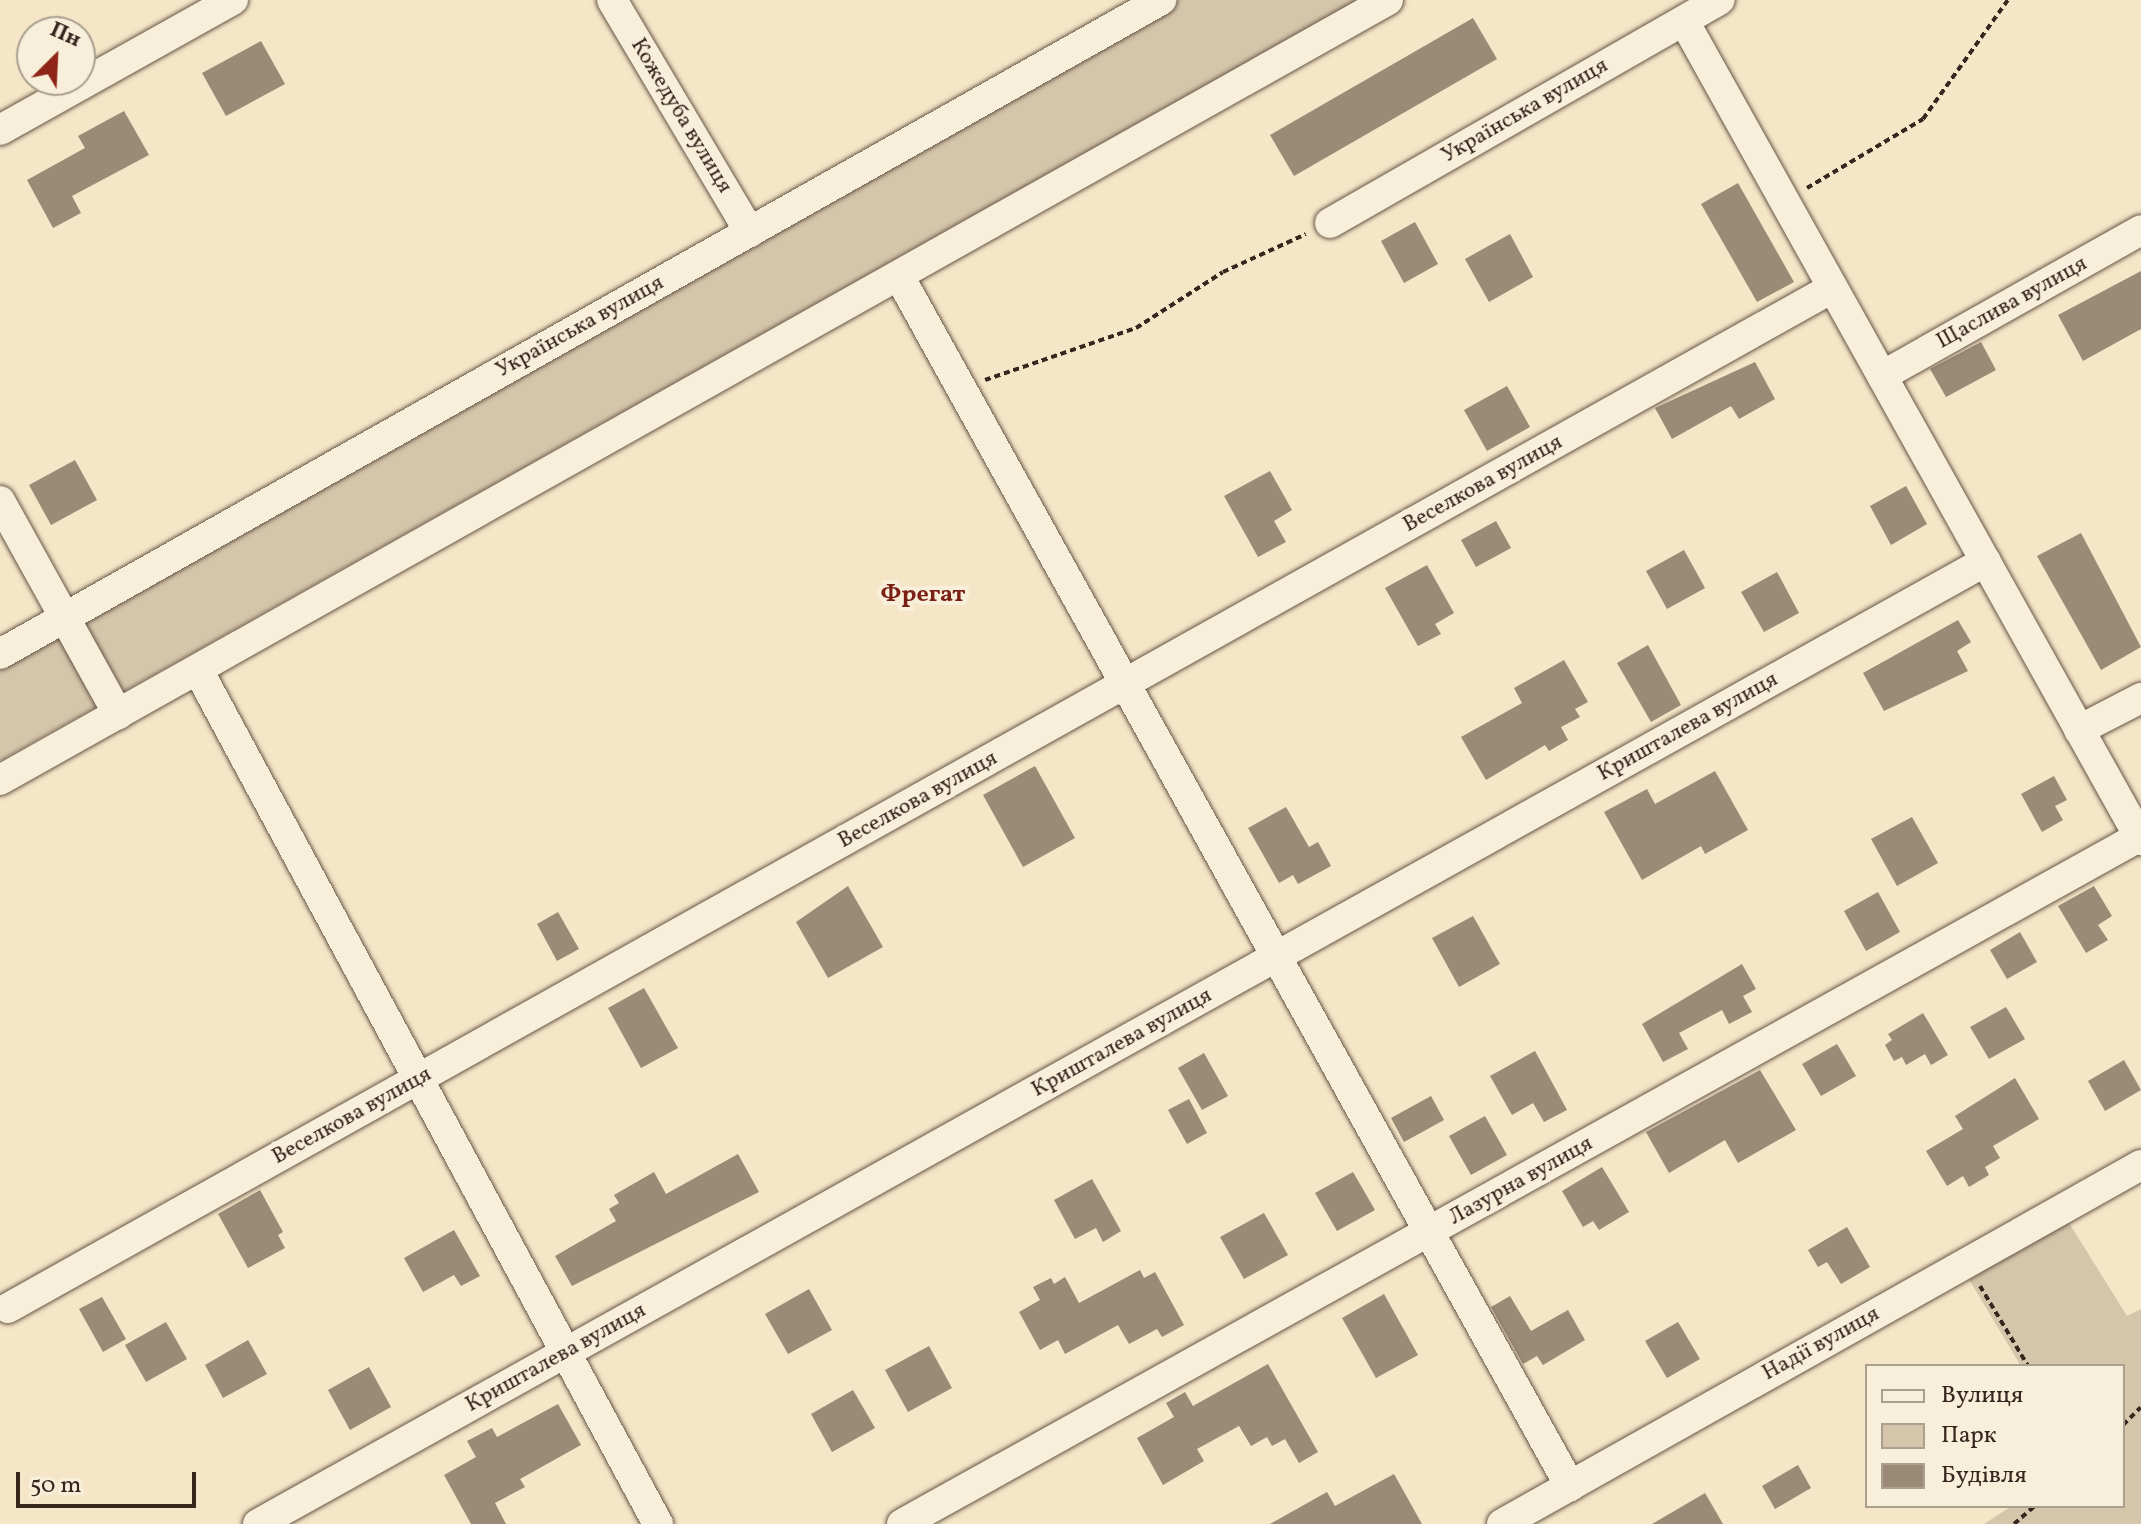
<!DOCTYPE html>
<meta charset="utf-8">
<style>
body{margin:0}
#map{position:relative;width:2141px;height:1524px;overflow:hidden;background:#f5e6c7;font-family:Vollkorn,serif}
div>[style]{position:absolute}
[style*='--x']{left:calc(var(--x)*1px);top:calc(var(--y)*1px);width:calc(var(--w)*1px);rotate:calc(var(--a)*1deg)}
.green>*{inset:0;background:#d5c5aa}
.building>*{inset:0;background:#9a8a76}
.path>*{height:4px;margin-top:-2px;transform-origin:0;background:repeating-linear-gradient(90deg,#37261e 0 6px,transparent 0 10px)}
.roads{filter:drop-shadow(0 0 2px #665648) drop-shadow(0 0 2px #665648)}
.minor>*{height:30px;margin:-15px;padding:0 15px;transform-origin:15px;border-radius:15px;background:#f8efdb}
span{translate:-50% -50%;white-space:nowrap;text-align:center;line-height:1.15;-webkit-text-stroke:8px #f8efdb;paint-order:stroke}
.street-label{font-size:22px;color:#37261e}
.neighbourhood-label{font-size:24px;color:#7a1f14;font-weight:700}
.legend{position:absolute;left:1865px;top:1364px;width:260px;height:144px;box-sizing:border-box;background:#f8efdb;border:2px solid #ab9f8f;margin:0;padding:10px 14px;list-style:none;font-size:24px;color:#37261e}
.legend li{display:flex;align-items:center;gap:16px;height:40px}
.legend b{width:40px;border:2px solid #ab9f8f}
.north{position:absolute;left:16px;top:16px;width:80px;height:80px;box-sizing:border-box;background:#f8efdb;border:2px solid #ab9f8f;border-radius:50%;rotate:24deg;font-size:22px;font-weight:700;line-height:32px;text-align:center;color:#37261e}
.north::after{content:'';display:block;margin:auto;width:28px;height:36px;background:#8f2418;clip-path:polygon(50% 0,100% 100%,50% 72%,0 100%)}
.scale{position:absolute;left:16px;top:1472px;width:180px;height:36px;box-sizing:border-box;border:4px solid #37261e;border-top:0;padding-left:10px;font-size:24px;line-height:28px;white-space:nowrap;color:#37261e;-webkit-text-stroke:6px #f8efdb;paint-order:stroke}
</style>
<div id="map">
<div class="green">
<i style="clip-path:polygon(1161px 0,1357px 0,0 761px,0 654px)"></i>
<i style="clip-path:polygon(2061px 1210px,2127px 1316px,2141px 1309px,2141px 1524px,1984px 1524px,2012px 1506px,2123px 1506px,2123px 1366px,2021px 1366px,1961px 1266px)"></i>
</div>
<div class="building">
<i style="clip-path:polygon(1473px 18px,1497px 59px,1294px 176px,1270px 135px)"></i>
<i style="clip-path:polygon(261px 41px,285px 84px,226px 116px,202px 73px)"></i>
<i style="clip-path:polygon(124px 111px,149px 155px,72px 196px,81px 213px,53px 228px,27px 180px,85px 148px,78px 136px)"></i>
<i style="clip-path:polygon(1738px 183px,1794px 282px,1757px 302px,1701px 204px)"></i>
<i style="clip-path:polygon(1415px 222px,1438px 264px,1404px 283px,1381px 241px)"></i>
<i style="clip-path:polygon(1510px 234px,1533px 277px,1489px 302px,1465px 259px)"></i>
<i style="clip-path:polygon(2141px 271px,2141px 329px,2083px 361px,2058px 315px)"></i>
<i style="clip-path:polygon(1981px 342px,1996px 370px,1946px 397px,1930px 369px)"></i>
<i style="clip-path:polygon(1755px 362px,1775px 399px,1739px 419px,1731px 406px,1672px 439px,1655px 408px)"></i>
<i style="clip-path:polygon(1507px 386px,1530px 427px,1487px 451px,1464px 410px)"></i>
<i style="clip-path:polygon(75px 460px,97px 500px,51px 525px,29px 485px)"></i>
<i style="clip-path:polygon(1270px 471px,1292px 510px,1274px 521px,1286px 542px,1258px 557px,1224px 496px)"></i>
<i style="clip-path:polygon(1906px 486px,1927px 524px,1891px 545px,1870px 506px)"></i>
<i style="clip-path:polygon(1496px 521px,1511px 548px,1476px 567px,1461px 540px)"></i>
<i style="clip-path:polygon(2081px 533px,2141px 647px,2101px 670px,2037px 556px)"></i>
<i style="clip-path:polygon(1684px 550px,1705px 588px,1667px 609px,1646px 571px)"></i>
<i style="clip-path:polygon(1427px 565px,1454px 613px,1435px 624px,1441px 634px,1418px 646px,1385px 588px)"></i>
<i style="clip-path:polygon(1777px 572px,1799px 613px,1764px 632px,1741px 592px)"></i>
<i style="clip-path:polygon(1958px 620px,1971px 642px,1957px 651px,1968px 671px,1884px 711px,1863px 673px)"></i>
<i style="clip-path:polygon(1648px 645px,1681px 705px,1651px 722px,1617px 663px)"></i>
<i style="clip-path:polygon(1564px 660px,1588px 702px,1575px 709px,1580px 717px,1561px 727px,1568px 740px,1549px 751px,1545px 745px,1486px 780px,1461px 737px,1522px 703px,1514px 688px)"></i>
<i style="clip-path:polygon(1035px 766px,1075px 838px,1023px 867px,983px 795px)"></i>
<i style="clip-path:polygon(1715px 771px,1748px 830px,1705px 854px,1701px 846px,1642px 880px,1604px 812px,1647px 789px,1655px 804px)"></i>
<i style="clip-path:polygon(2054px 776px,2067px 800px,2055px 806px,2063px 820px,2042px 832px,2021px 794px)"></i>
<i style="clip-path:polygon(1286px 807px,1309px 847px,1318px 842px,1331px 866px,1298px 884px,1293px 875px,1279px 883px,1248px 828px)"></i>
<i style="clip-path:polygon(1912px 817px,1938px 863px,1897px 886px,1871px 839px)"></i>
<i style="clip-path:polygon(848px 886px,883px 947px,828px 978px,796px 922px)"></i>
<i style="clip-path:polygon(2094px 886px,2112px 916px,2098px 925px,2108px 940px,2086px 953px,2058px 906px)"></i>
<i style="clip-path:polygon(1878px 892px,1900px 932px,1866px 951px,1844px 911px)"></i>
<i style="clip-path:polygon(558px 912px,579px 949px,557px 961px,537px 924px)"></i>
<i style="clip-path:polygon(1473px 916px,1500px 964px,1459px 987px,1432px 938px)"></i>
<i style="clip-path:polygon(2020px 932px,2037px 962px,2007px 979px,1990px 950px)"></i>
<i style="clip-path:polygon(1742px 964px,1756px 989px,1743px 996px,1752px 1012px,1729px 1024px,1722px 1010px,1679px 1033px,1688px 1049px,1663px 1062px,1642px 1024px)"></i>
<i style="clip-path:polygon(644px 988px,678px 1048px,641px 1068px,608px 1008px)"></i>
<i style="clip-path:polygon(2006px 1007px,2025px 1039px,1989px 1059px,1970px 1027px)"></i>
<i style="clip-path:polygon(1923px 1013px,1948px 1055px,1931px 1065px,1925px 1054px,1906px 1065px,1902px 1057px,1894px 1061px,1885px 1045px,1892px 1040px,1888px 1034px)"></i>
<i style="clip-path:polygon(1837px 1044px,1856px 1076px,1821px 1096px,1802px 1064px)"></i>
<i style="clip-path:polygon(1535px 1051px,1567px 1110px,1544px 1122px,1533px 1103px,1512px 1115px,1490px 1076px)"></i>
<i style="clip-path:polygon(1204px 1053px,1228px 1096px,1202px 1110px,1178px 1068px)"></i>
<i style="clip-path:polygon(2124px 1060px,2141px 1090px,2105px 1111px,2088px 1081px)"></i>
<i style="clip-path:polygon(1760px 1070px,1796px 1130px,1738px 1163px,1725px 1140px,1669px 1173px,1646px 1132px)"></i>
<i style="clip-path:polygon(2015px 1078px,2039px 1119px,1993px 1146px,2000px 1158px,1985px 1167px,1989px 1175px,1969px 1187px,1963px 1176px,1947px 1186px,1926px 1151px,1963px 1129px,1955px 1116px)"></i>
<i style="clip-path:polygon(1431px 1096px,1444px 1120px,1404px 1142px,1391px 1118px)"></i>
<i style="clip-path:polygon(1189px 1099px,1207px 1133px,1187px 1144px,1168px 1110px)"></i>
<i style="clip-path:polygon(1485px 1116px,1507px 1155px,1471px 1175px,1449px 1136px)"></i>
<i style="clip-path:polygon(738px 1154px,759px 1192px,572px 1286px,555px 1256px,616px 1221px,609px 1209px,619px 1203px,614px 1195px,654px 1172px,666px 1194px)"></i>
<i style="clip-path:polygon(1602px 1167px,1629px 1212px,1599px 1230px,1593px 1221px,1583px 1227px,1562px 1191px)"></i>
<i style="clip-path:polygon(1353px 1172px,1375px 1210px,1337px 1231px,1315px 1193px)"></i>
<i style="clip-path:polygon(1092px 1179px,1121px 1231px,1103px 1242px,1096px 1228px,1075px 1239px,1054px 1200px)"></i>
<i style="clip-path:polygon(260px 1190px,283px 1232px,278px 1235px,285px 1248px,248px 1268px,218px 1214px)"></i>
<i style="clip-path:polygon(1264px 1213px,1288px 1255px,1244px 1279px,1220px 1237px)"></i>
<i style="clip-path:polygon(1847px 1227px,1870px 1267px,1841px 1284px,1827px 1262px,1818px 1267px,1808px 1250px)"></i>
<i style="clip-path:polygon(454px 1230px,480px 1276px,461px 1286px,454px 1275px,423px 1292px,404px 1258px)"></i>
<i style="clip-path:polygon(1140px 1270px,1144px 1278px,1155px 1272px,1184px 1325px,1162px 1337px,1157px 1329px,1129px 1344px,1118px 1325px,1065px 1354px,1058px 1340px,1040px 1350px,1019px 1312px,1040px 1300px,1033px 1287px,1051px 1278px,1054px 1284px,1065px 1277px,1079px 1303px)"></i>
<i style="clip-path:polygon(809px 1289px,832px 1330px,788px 1354px,765px 1314px)"></i>
<i style="clip-path:polygon(1384px 1294px,1418px 1355px,1376px 1378px,1342px 1318px)"></i>
<i style="clip-path:polygon(1510px 1296px,1531px 1331px,1568px 1310px,1585px 1340px,1543px 1365px,1537px 1356px,1523px 1364px,1491px 1307px)"></i>
<i style="clip-path:polygon(102px 1297px,126px 1339px,103px 1352px,79px 1309px)"></i>
<i style="clip-path:polygon(166px 1322px,187px 1359px,146px 1382px,125px 1345px)"></i>
<i style="clip-path:polygon(1678px 1322px,1700px 1359px,1667px 1378px,1645px 1341px)"></i>
<i style="clip-path:polygon(248px 1340px,267px 1374px,223px 1398px,205px 1365px)"></i>
<i style="clip-path:polygon(929px 1346px,952px 1388px,908px 1412px,885px 1370px)"></i>
<i style="clip-path:polygon(1268px 1364px,1318px 1452px,1299px 1463px,1285px 1439px,1272px 1446px,1267px 1437px,1251px 1446px,1239px 1426px,1197px 1449px,1204px 1461px,1163px 1485px,1137px 1438px,1174px 1417px,1166px 1403px,1185px 1392px,1193px 1406px)"></i>
<i style="clip-path:polygon(369px 1367px,391px 1407px,350px 1430px,328px 1390px)"></i>
<i style="clip-path:polygon(853px 1390px,875px 1428px,832px 1452px,811px 1414px)"></i>
<i style="clip-path:polygon(558px 1404px,581px 1445px,520px 1479px,525px 1487px,495px 1503px,506px 1524px,471px 1524px,444px 1475px,476px 1457px,467px 1441px,492px 1428px,497px 1437px)"></i>
<i style="clip-path:polygon(1798px 1465px,1811px 1488px,1775px 1509px,1762px 1486px)"></i>
<i style="clip-path:polygon(1394px 1474px,1422px 1524px,1270px 1524px,1327px 1492px,1335px 1506px)"></i>
<i style="clip-path:polygon(1705px 1493px,1723px 1524px,1652px 1524px)"></i>
</div>
<div class="path">
<i style="--x:1807;--y:188;--w:135;--a:-30.7"></i>
<i style="--x:1923;--y:119;--w:146;--a:-54.5"></i>
<i style="--x:985;--y:380;--w:160;--a:-19"></i>
<i style="--x:1136;--y:328;--w:103;--a:-32.8"></i>
<i style="--x:1223;--y:272;--w:91;--a:-24.6"></i>
<i style="--x:1980;--y:1286;--w:93;--a:59"></i>
<i style="--x:2123;--y:1425;--w:25;--a:-45"></i>
<i style="--x:2014;--y:1524;--w:28;--a:-41"></i>
</div>
<div class="roads">
<div class="minor">
<i style="--x:612;--y:0;--w:270;--a:59.3"></i>
<i style="--x:1684;--y:21;--w:938;--a:60.84"></i>
<i style="--x:0;--y:130;--w:267;--a:-29.2"></i>
<i style="--x:1330;--y:223;--w:449;--a:-29.8"></i>
<i style="--x:899;--y:276;--w:1384;--a:60.99"></i>
<i style="--x:1882;--y:376;--w:297;--a:-29.4"></i>
<i style="--x:0;--y:501;--w:244;--a:61"></i>
<i style="--x:0;--y:654;--w:1333;--a:-29.39"></i>
<i style="--x:198;--y:670;--w:970;--a:61.69"></i>
<i style="--x:2079;--y:730;--w:70;--a:-27.3"></i>
<i style="--x:0;--y:780;--w:1592;--a:-29.33"></i>
<i style="--x:8;--y:1308;--w:2084;--a:-29.21"></i>
<i style="--x:258;--y:1524;--w:1978;--a:-29.13"></i>
<i style="--x:902;--y:1524;--w:1415;--a:-29.05"></i>
<i style="--x:1502;--y:1524;--w:733;--a:-29.33"></i>
</div>
</div>
<div class="street-label">
<span style="left:1525px;top:111px;rotate:-30deg">Українська вулиця</span>
<span style="left:681px;top:116px;rotate:59deg">Кожедуба вулиця</span>
<span style="left:2012px;top:303px;rotate:-29deg">Щаслива вулиця</span>
<span style="left:580px;top:327px;rotate:-29deg">Українська вулиця</span>
<span style="left:1483px;top:484px;rotate:-29deg">Веселкова вулиця</span>
<span style="left:1688px;top:727px;rotate:-29deg">Кришталева вулиця</span>
<span style="left:918px;top:800px;rotate:-29deg">Веселкова вулиця</span>
<span style="left:1122px;top:1043px;rotate:-29deg">Кришталева вулиця</span>
<span style="left:352px;top:1116px;rotate:-29deg">Веселкова вулиця</span>
<span style="left:1521px;top:1181px;rotate:-29deg">Лазурна вулиця</span>
<span style="left:1821px;top:1344px;rotate:-29deg">Надії вулиця</span>
<span style="left:556px;top:1358px;rotate:-29deg">Кришталева вулиця</span>
</div>
<div class="neighbourhood-label">
<span style="left:923px;top:596px">Фрегат</span>
</div>
<ul class="legend">
<li><b style="height:10px;background:#f8efdb"></b>Вулиця</li>
<li><b style="height:22px;background:#d5c5aa"></b>Парк</li>
<li><b style="height:22px;background:#9a8a76"></b>Будівля</li>
</ul>
<div class="north">Пн</div>
<div class="scale">50 m</div>
</div>
